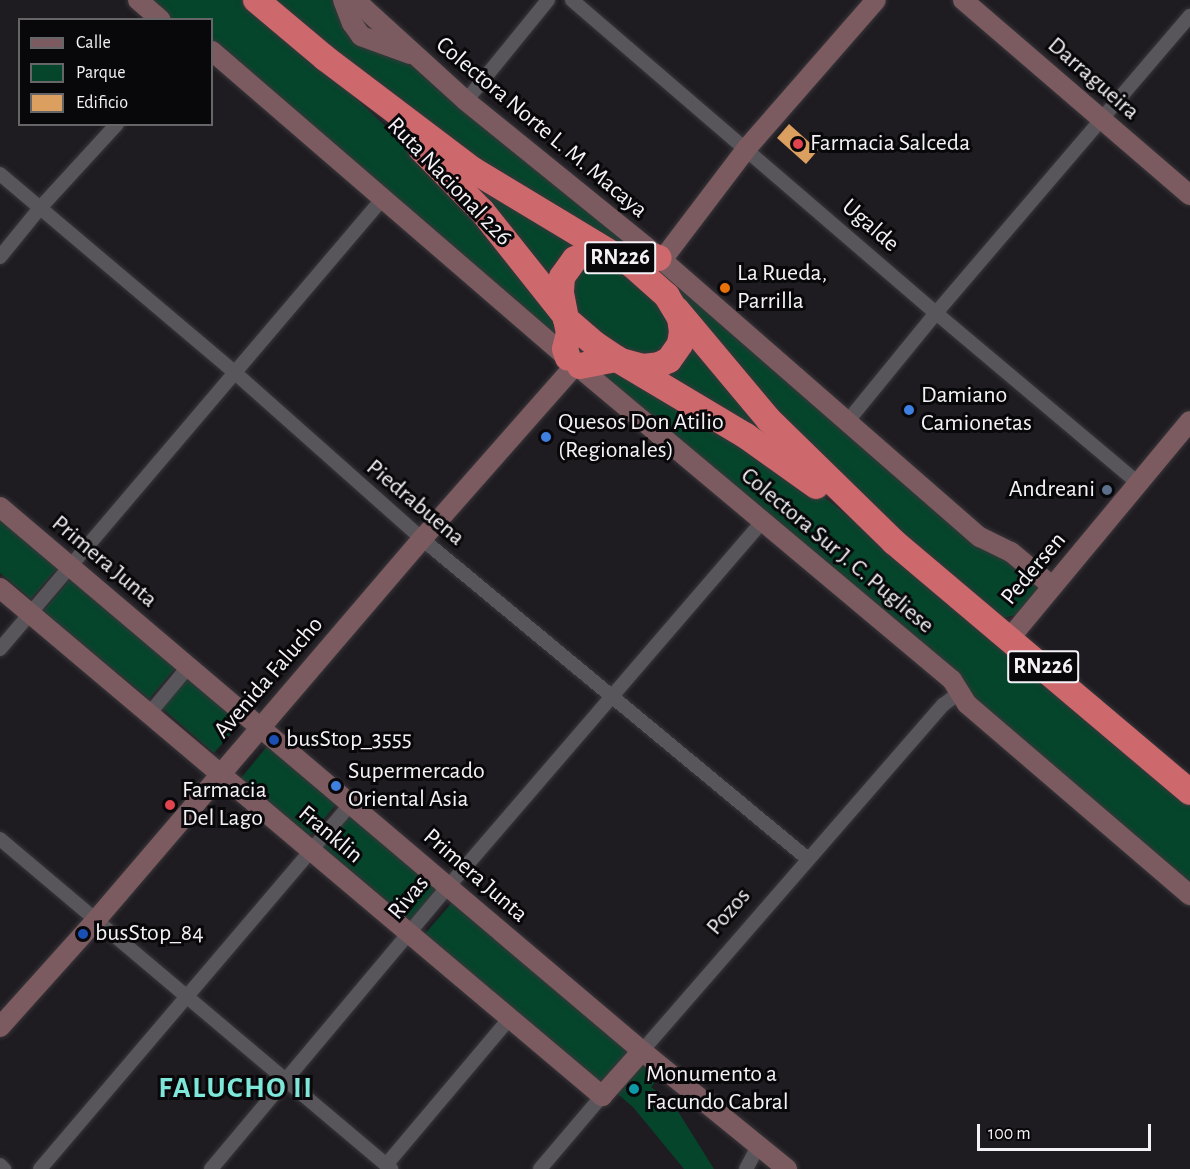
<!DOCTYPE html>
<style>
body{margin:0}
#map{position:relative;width:1190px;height:1169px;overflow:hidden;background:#1f1c21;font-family:"Alegreya Sans",sans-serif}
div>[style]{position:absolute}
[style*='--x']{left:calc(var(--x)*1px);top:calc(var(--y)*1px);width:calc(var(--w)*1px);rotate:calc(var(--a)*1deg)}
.green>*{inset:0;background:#05452c}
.building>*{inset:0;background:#db9f60}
.roads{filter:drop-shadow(0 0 2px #38363a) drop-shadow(0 0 2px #38363a)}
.street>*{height:14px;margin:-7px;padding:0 7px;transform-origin:7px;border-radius:7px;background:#59565b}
.secondary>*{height:20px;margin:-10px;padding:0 10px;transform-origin:10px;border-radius:10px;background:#7c5b60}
.highway>*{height:26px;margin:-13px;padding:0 13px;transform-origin:13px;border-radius:13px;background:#cd686c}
.dots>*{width:16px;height:16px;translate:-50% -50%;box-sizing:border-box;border:3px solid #080709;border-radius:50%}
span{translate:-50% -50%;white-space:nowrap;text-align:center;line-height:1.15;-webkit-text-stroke:6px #080709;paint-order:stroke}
.shield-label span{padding:2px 4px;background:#080709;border:2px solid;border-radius:4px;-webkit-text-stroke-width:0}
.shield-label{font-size:22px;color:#f4f2f6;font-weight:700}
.street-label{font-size:24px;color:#f4f2f6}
.poi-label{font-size:24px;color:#f4f2f6}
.left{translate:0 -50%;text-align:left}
.right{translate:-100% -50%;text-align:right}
.district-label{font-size:30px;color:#7ee7d9;font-weight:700;letter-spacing:1.5px}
.legend{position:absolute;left:18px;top:18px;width:195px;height:108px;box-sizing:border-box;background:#080709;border:2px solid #666568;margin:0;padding:8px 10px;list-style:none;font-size:18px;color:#f4f2f6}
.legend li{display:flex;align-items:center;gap:12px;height:30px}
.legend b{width:30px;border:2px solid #666568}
.scale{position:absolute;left:977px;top:1124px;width:174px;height:27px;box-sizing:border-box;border:3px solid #f4f2f6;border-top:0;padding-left:8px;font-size:18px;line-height:21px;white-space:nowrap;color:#f4f2f6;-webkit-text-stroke:4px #080709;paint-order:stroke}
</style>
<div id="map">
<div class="green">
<i style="clip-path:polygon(146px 0,243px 0,316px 62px,455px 190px,559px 319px,555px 336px,212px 45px,212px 20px,169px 19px)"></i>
<i style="clip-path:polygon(270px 0,337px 0,346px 20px,396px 52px,624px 237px,631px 249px,532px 203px)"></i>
<i style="clip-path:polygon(451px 162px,585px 242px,553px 290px)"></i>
<i style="clip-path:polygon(596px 260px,638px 278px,675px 328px,659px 356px,629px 356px,577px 313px,569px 282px,574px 273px)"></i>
<i style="clip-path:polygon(682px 285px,1036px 584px,1036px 593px,1017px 615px,1002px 618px,994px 615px,791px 435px,682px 300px,678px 288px)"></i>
<i style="clip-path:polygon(690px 332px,782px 440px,740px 425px,663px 371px)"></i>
<i style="clip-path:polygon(605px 372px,618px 372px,801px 479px,918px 571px,1190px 805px,1190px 886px,604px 377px)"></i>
<i style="clip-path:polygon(0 516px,59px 566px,31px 599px,0 573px)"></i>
<i style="clip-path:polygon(71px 578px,177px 666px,149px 699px,43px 611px)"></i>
<i style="clip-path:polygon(189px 675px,242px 721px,214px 753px,161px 707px)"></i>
<i style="clip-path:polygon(269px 744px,338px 802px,310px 836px,241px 778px)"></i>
<i style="clip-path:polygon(350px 814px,438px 888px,411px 921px,323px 847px)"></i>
<i style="clip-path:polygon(455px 899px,634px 1053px,603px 1088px,424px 935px)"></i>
<i style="clip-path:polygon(642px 1057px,662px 1074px,651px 1087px,674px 1105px,714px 1169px,684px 1169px,633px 1107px,614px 1091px)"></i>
</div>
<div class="building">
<i style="clip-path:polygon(789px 124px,818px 150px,806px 164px,777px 138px)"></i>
</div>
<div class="roads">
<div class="street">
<i style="--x:572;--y:0;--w:480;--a:40.7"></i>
<i style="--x:936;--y:313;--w:265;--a:40.1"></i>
<i style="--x:466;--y:101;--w:130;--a:-50.9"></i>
<i style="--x:0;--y:174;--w:305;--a:40.2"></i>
<i style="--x:233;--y:371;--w:253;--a:41.6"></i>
<i style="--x:422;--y:539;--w:501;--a:39.66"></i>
<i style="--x:0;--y:257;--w:63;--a:-50.8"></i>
<i style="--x:40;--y:208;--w:114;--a:-47.5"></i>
<i style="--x:847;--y:422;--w:141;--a:-50.8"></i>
<i style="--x:936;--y:313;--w:391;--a:-49.5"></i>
<i style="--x:0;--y:649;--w:593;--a:-49.65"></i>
<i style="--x:149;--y:714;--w:61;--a:-50.3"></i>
<i style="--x:0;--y:839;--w:512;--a:40.16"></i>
<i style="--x:642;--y:1051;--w:459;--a:-49"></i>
<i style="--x:943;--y:705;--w:15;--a:-37"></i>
<i style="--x:955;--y:696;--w:6;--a:0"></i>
<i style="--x:0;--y:1165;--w:6;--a:45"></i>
<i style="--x:386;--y:1165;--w:191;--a:-49.9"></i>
<i style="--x:40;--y:1169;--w:480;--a:-49.6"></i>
<i style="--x:211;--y:1169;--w:368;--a:-50"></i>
<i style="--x:448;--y:887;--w:481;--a:-49.3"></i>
<i style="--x:540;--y:1169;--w:96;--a:-49.7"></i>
<i style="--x:746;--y:1169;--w:26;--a:-62"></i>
</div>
<div class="secondary">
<i style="--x:138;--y:0;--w:30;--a:41"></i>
<i style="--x:343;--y:0;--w:25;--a:69"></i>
<i style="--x:352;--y:23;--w:16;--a:55"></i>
<i style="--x:361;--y:36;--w:52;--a:20.2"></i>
<i style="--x:355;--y:0;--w:150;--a:42.3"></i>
<i style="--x:466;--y:101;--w:252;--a:39"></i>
<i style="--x:662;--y:260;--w:422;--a:41.1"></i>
<i style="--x:980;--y:537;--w:34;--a:26"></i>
<i style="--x:1011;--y:552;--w:53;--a:39.7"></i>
<i style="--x:963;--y:0;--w:299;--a:40.7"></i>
<i style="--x:212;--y:51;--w:470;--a:40.8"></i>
<i style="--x:568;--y:358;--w:501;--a:39.98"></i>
<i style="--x:952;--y:680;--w:28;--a:58"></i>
<i style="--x:967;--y:704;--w:294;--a:40.6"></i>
<i style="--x:662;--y:260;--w:141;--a:-52.8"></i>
<i style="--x:747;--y:148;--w:196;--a:-48.9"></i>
<i style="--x:0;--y:507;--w:841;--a:40.28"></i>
<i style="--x:642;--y:1051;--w:187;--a:39.1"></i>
<i style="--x:0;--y:588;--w:788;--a:40.16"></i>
<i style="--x:602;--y:1096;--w:60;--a:-48.4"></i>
<i style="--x:1009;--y:639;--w:283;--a:-50.3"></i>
<i style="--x:0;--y:1027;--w:144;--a:-48.1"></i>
<i style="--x:96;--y:920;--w:501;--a:-49.45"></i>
<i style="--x:422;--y:539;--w:235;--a:-48.6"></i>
</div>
<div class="highway">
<i style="--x:256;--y:0;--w:90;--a:40"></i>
<i style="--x:325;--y:58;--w:186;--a:37.1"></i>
<i style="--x:473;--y:170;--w:162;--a:31.1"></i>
<i style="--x:421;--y:149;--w:87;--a:45.5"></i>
<i style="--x:482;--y:211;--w:132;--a:51.5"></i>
<i style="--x:615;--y:256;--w:18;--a:6"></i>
<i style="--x:633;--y:258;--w:16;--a:-11"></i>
<i style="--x:649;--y:255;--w:10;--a:17"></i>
<i style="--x:677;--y:310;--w:143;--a:50.1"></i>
<i style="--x:769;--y:420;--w:175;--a:44.3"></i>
<i style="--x:894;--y:542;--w:387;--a:40.2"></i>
<i style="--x:566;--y:319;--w:14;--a:78"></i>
<i style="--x:569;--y:333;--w:16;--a:104"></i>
<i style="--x:565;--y:349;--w:9;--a:72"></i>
<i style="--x:621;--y:361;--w:23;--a:15"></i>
<i style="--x:643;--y:367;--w:16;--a:-7"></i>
<i style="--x:659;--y:365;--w:11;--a:-27"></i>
<i style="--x:669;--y:360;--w:19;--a:-55"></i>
<i style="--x:680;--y:344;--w:12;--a:-81"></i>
<i style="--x:682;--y:332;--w:14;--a:-98"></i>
<i style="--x:680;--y:318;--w:26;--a:-121"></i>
<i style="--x:667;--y:296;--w:48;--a:-138.4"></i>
<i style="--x:631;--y:264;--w:21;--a:-152"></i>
<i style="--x:612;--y:254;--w:23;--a:-178"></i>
<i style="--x:589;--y:253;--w:15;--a:157"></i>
<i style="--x:575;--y:259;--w:22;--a:126"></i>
<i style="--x:562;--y:277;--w:16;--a:94"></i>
<i style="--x:561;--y:293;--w:26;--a:79"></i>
<i style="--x:566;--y:319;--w:38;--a:41"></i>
<i style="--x:595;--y:344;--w:27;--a:34"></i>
<i style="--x:617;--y:359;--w:150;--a:30.8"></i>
<i style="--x:746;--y:436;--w:86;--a:35.5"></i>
<i style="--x:580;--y:366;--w:38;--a:-11"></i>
</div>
</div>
<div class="dots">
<i style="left:798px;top:144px;background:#e0444e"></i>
<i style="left:725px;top:288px;background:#e8710a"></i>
<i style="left:909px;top:410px;background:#3f7fe0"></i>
<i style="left:546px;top:437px;background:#3f7fe0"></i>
<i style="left:1107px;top:490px;background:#5c6f8a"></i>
<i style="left:274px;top:740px;background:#1a4fb4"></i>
<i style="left:336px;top:786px;background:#3f7fe0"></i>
<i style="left:170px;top:805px;background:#e0444e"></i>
<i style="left:83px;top:934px;background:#1a4fb4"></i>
<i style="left:634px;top:1089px;background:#0f9aa8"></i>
</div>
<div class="shield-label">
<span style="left:620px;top:258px">RN226</span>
<span style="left:1043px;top:667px">RN226</span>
</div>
<div class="street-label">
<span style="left:1093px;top:79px;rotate:41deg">Darragueira</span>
<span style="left:541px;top:128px;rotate:40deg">Colectora Norte L. M. Macaya</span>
<span style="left:449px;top:182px;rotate:46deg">Ruta Nacional 226</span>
<span style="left:870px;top:226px;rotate:41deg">Ugalde</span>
<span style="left:415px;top:503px;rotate:40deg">Piedrabuena</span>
<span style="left:837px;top:551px;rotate:40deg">Colectora Sur J. C. Pugliese</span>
<span style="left:104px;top:562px;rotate:40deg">Primera Junta</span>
<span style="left:1034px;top:569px;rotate:-50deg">Pedersen</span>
<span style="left:269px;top:678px;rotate:-49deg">Avenida Falucho</span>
<span style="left:330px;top:835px;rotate:40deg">Franklin</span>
<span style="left:475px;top:876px;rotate:41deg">Primera Junta</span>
<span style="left:409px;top:898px;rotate:-50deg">Rivas</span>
<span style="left:729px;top:912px;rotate:-49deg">Pozos</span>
</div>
<div class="poi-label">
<span class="left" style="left:810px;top:144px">Farmacia Salceda</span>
<span class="left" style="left:737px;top:288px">La Rueda,<br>Parrilla</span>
<span class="left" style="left:921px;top:410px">Damiano<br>Camionetas</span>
<span class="left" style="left:558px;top:437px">Quesos Don Atilio<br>(Regionales)</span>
<span class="right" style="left:1095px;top:490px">Andreani</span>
<span class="left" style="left:286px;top:740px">busStop_3555</span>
<span class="left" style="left:348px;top:786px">Supermercado<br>Oriental Asia</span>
<span class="left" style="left:182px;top:805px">Farmacia<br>Del Lago</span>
<span class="left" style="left:95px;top:934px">busStop_84</span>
<span class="left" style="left:646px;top:1089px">Monumento a<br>Facundo Cabral</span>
</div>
<div class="district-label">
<span style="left:236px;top:1088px">FALUCHO II</span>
</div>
<ul class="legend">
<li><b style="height:8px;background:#7c5b60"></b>Calle</li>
<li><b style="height:16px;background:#05452c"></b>Parque</li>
<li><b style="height:16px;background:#db9f60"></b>Edificio</li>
</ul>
<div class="scale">100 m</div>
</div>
